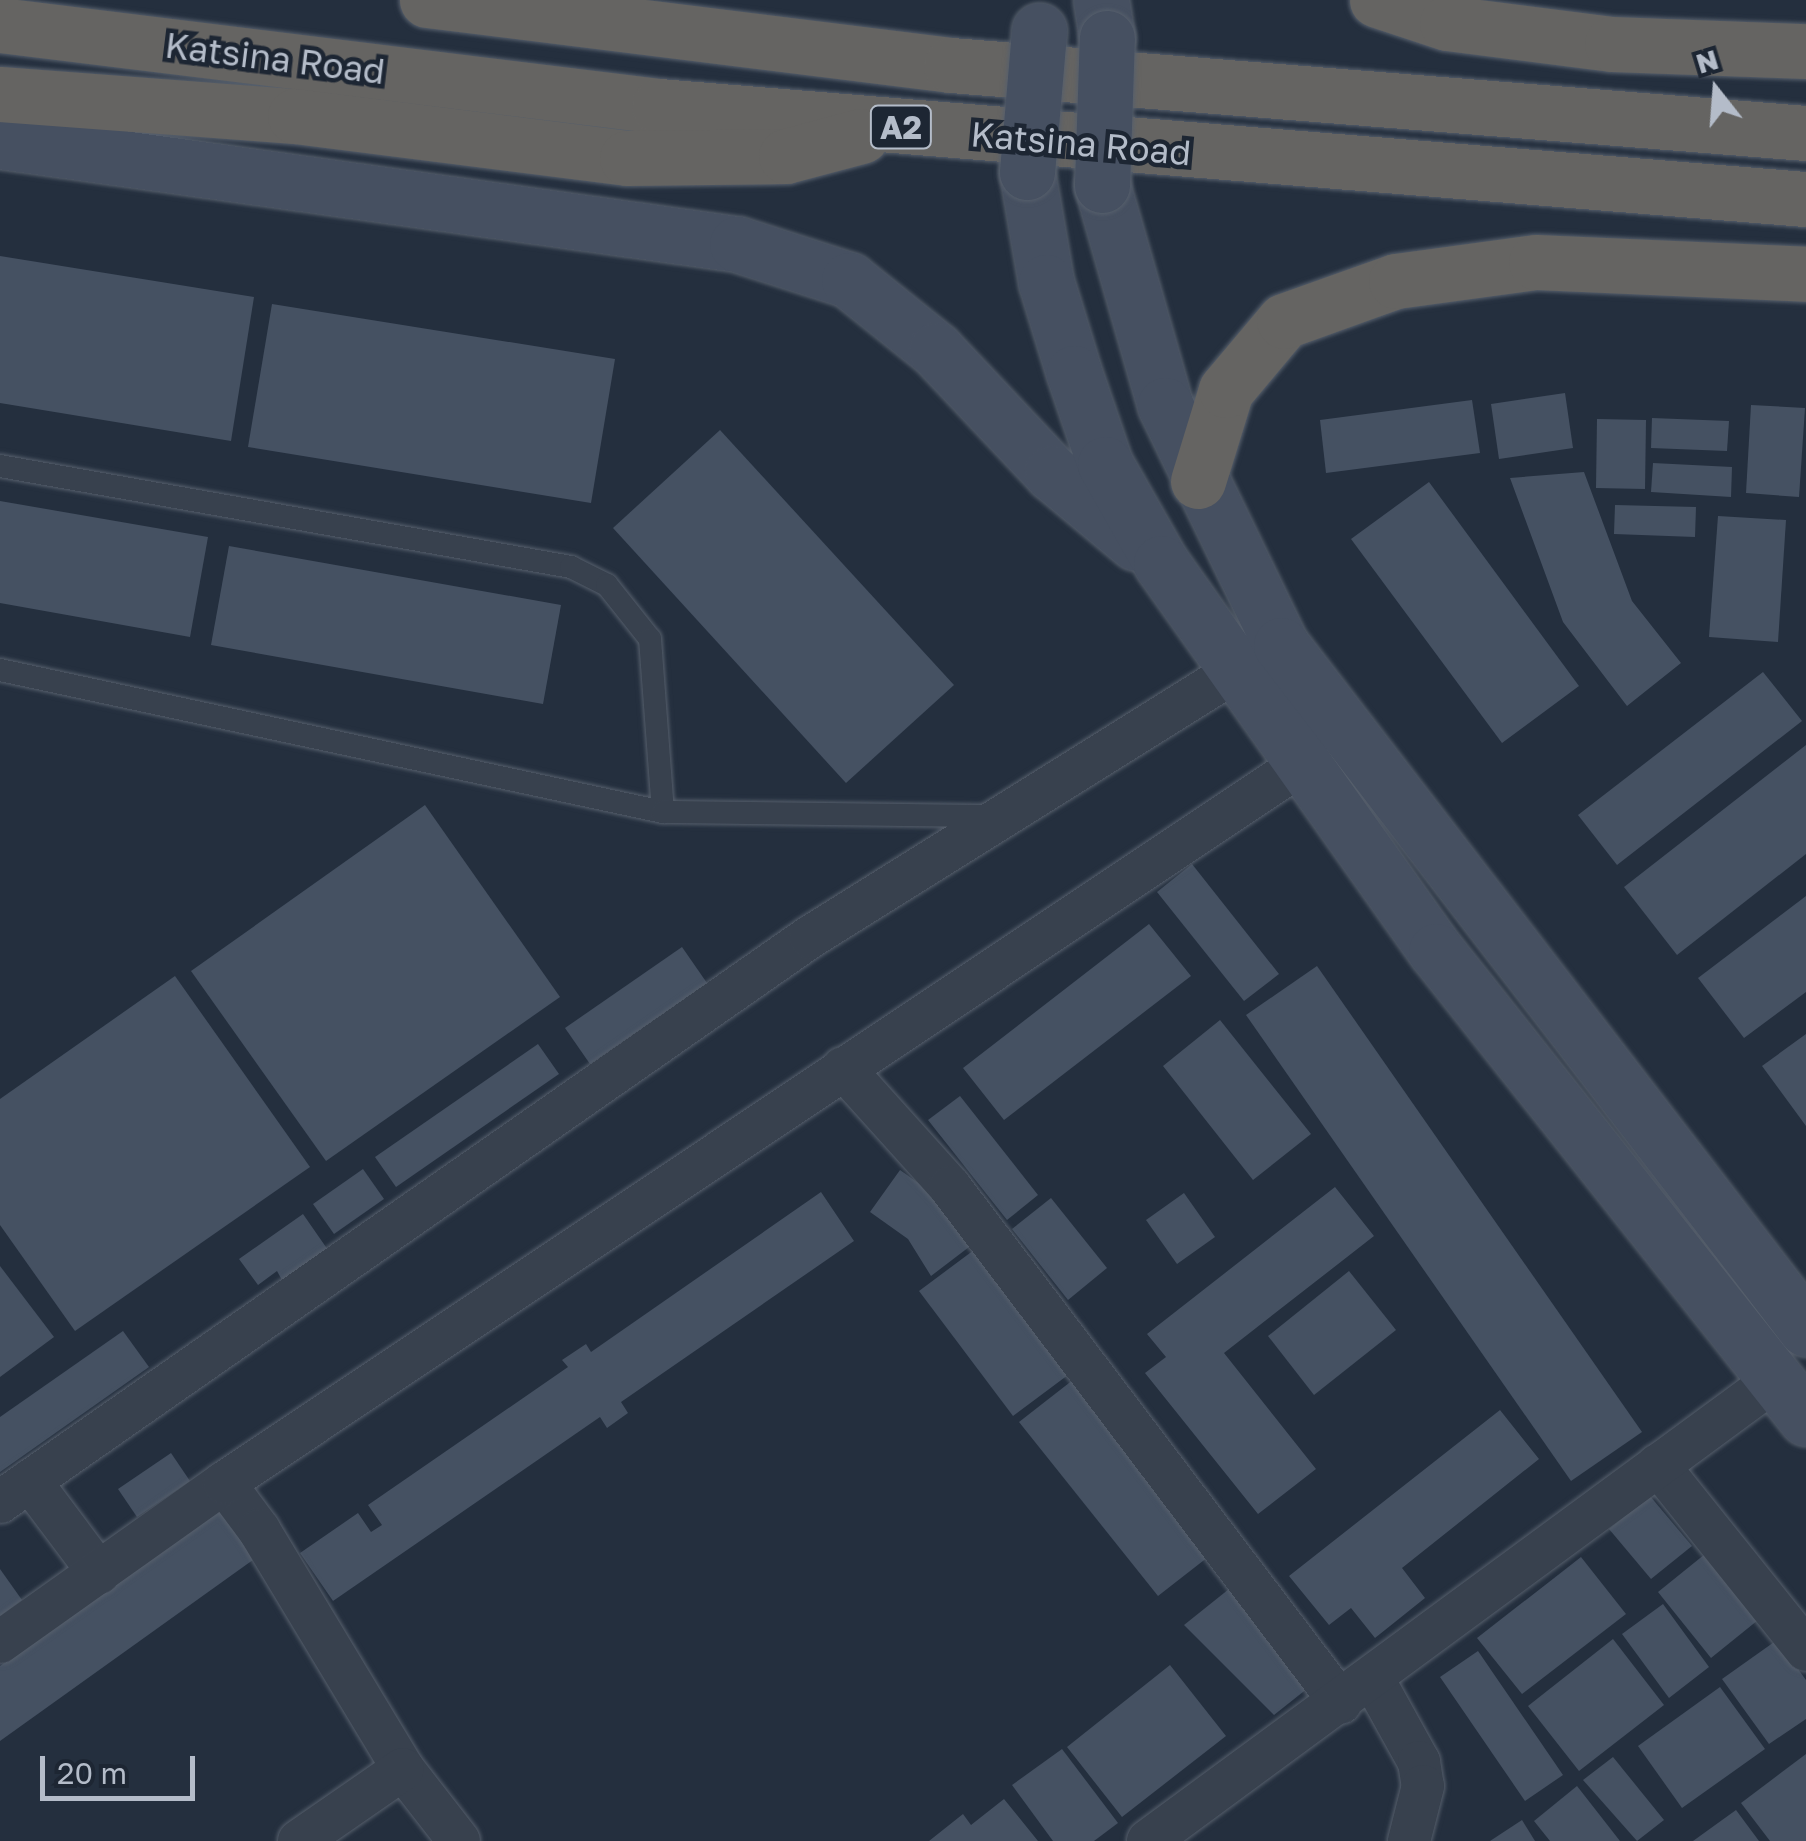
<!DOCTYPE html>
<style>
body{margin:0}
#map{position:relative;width:1806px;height:1841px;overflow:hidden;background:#242f3e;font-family:"Golos Text",sans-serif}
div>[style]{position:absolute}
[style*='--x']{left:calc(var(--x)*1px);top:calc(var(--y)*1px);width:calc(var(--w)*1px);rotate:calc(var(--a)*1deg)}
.building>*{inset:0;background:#455162}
.roads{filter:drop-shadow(0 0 2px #565f6c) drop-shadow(0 0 2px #565f6c)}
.service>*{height:22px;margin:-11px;padding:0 11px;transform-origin:11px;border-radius:11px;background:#38414e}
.minor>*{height:42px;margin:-21px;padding:0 21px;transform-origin:21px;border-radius:21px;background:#38414e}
.secondary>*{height:55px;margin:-27.5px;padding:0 27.5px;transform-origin:27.5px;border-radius:27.5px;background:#465061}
.trunk>*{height:55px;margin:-27.5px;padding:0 27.5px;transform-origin:27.5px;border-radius:27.5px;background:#656462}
.bridges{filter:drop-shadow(0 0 2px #565f6c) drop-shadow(0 0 2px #565f6c)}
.secondary-bridge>*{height:55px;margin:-27.5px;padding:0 27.5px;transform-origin:27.5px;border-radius:27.5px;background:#465061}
span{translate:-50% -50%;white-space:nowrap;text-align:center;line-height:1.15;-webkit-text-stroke:9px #1d2633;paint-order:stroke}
.shield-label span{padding:2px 8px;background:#1d2633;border:2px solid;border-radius:8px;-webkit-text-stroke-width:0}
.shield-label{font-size:32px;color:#b4bcc9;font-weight:700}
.street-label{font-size:35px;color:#b4bcc9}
.north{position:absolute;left:1666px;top:40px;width:100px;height:100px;-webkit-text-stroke:8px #1d2633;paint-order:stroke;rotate:343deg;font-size:28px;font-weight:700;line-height:40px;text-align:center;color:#b4bcc9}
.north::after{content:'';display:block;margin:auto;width:35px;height:45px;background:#b4bcc9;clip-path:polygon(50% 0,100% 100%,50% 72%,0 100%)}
.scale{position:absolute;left:40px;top:1756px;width:155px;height:45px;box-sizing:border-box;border:5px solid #b4bcc9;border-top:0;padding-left:12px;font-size:30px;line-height:35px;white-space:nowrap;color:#b4bcc9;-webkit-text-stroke:8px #1d2633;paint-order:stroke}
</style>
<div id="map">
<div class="building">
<i style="clip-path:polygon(0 256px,254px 297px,231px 441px,0 403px)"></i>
<i style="clip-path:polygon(272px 304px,615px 359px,591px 503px,248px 447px)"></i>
<i style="clip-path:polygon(1565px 393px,1573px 448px,1499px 459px,1491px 404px)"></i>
<i style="clip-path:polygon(1472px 400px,1480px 453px,1326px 473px,1320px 420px)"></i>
<i style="clip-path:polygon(1751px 405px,1805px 408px,1799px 497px,1746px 493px)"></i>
<i style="clip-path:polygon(1652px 418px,1729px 421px,1727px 451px,1651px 448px)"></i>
<i style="clip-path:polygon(1597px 419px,1646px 420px,1645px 489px,1596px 488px)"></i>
<i style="clip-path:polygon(720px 430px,954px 685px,846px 783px,613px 528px)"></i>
<i style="clip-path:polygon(1653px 463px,1732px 467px,1731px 497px,1651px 492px)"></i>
<i style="clip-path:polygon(1584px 472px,1632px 601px,1681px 663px,1627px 706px,1563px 622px,1510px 478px)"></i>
<i style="clip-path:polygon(1429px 482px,1579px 686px,1502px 743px,1351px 539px)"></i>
<i style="clip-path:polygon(0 501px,208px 537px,190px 637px,0 603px)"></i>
<i style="clip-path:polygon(1615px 505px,1696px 507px,1695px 537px,1614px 534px)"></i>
<i style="clip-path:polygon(1718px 516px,1786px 520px,1778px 642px,1709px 637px)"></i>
<i style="clip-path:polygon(229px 546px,561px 605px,543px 704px,211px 645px)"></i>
<i style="clip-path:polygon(1763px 672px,1802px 721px,1617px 865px,1578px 815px)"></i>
<i style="clip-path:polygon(1806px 745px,1806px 854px,1677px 955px,1624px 887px)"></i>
<i style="clip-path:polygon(425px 805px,560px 997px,326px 1161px,191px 971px)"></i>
<i style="clip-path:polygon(1192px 864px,1279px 974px,1244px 1001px,1157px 892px)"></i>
<i style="clip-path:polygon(1806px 896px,1806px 992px,1744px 1038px,1698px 978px)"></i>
<i style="clip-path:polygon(1149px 924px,1191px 976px,1004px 1120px,963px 1068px)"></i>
<i style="clip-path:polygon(682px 947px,707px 983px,590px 1064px,565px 1028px)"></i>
<i style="clip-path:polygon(1317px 966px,1642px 1432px,1571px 1481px,1246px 1015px)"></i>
<i style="clip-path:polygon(175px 976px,310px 1167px,75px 1331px,0 1225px,0 1099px)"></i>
<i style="clip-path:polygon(1220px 1020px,1311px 1134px,1253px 1180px,1163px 1066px)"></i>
<i style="clip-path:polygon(1806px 1034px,1806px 1126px,1762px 1066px)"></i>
<i style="clip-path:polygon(538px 1044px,559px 1074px,396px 1187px,375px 1157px)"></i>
<i style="clip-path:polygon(960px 1096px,1038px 1195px,1007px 1220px,928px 1120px)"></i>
<i style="clip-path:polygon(363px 1169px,384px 1199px,334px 1234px,313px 1204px)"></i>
<i style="clip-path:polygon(900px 1170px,938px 1197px,973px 1244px,931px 1276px,908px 1239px,870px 1212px)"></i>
<i style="clip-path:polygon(1335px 1187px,1374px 1236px,1224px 1353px,1316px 1469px,1258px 1514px,1145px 1373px,1166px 1357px,1147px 1334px)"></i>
<i style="clip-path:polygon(821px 1192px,854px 1241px,621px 1402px,628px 1413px,607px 1428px,600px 1417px,333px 1601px,300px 1553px,358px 1513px,371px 1532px,382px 1525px,368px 1505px,568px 1367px,562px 1360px,586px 1344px,591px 1352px)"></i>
<i style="clip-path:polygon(1184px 1193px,1215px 1237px,1177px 1264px,1146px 1220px)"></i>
<i style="clip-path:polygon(1051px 1198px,1107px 1268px,1068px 1300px,1012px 1229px)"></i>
<i style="clip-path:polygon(303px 1214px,328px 1250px,283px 1282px,277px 1271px,258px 1285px,239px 1259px)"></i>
<i style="clip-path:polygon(978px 1247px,1072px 1372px,1013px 1416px,919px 1291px)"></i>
<i style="clip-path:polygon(0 1266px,54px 1337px,0 1377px)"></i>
<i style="clip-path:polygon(1349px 1271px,1396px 1330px,1314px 1395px,1268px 1336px)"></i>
<i style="clip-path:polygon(123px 1331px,149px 1367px,0 1472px,0 1417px)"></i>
<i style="clip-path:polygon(1078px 1376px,1217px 1550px,1158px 1596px,1019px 1422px)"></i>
<i style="clip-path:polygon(1500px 1410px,1539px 1459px,1402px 1568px,1425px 1598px,1375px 1638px,1351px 1608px,1329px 1625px,1289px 1576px)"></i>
<i style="clip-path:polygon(171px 1453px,190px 1481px,137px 1517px,118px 1489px)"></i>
<i style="clip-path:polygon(1650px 1496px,1692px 1546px,1651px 1579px,1609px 1529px)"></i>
<i style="clip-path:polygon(228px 1502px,264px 1552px,0 1741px,0 1666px)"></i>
<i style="clip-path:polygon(1715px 1546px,1768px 1612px,1711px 1658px,1658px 1592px)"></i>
<i style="clip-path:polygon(1581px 1557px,1626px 1614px,1522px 1694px,1477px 1638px)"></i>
<i style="clip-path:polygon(0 1569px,22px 1600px,0 1616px)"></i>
<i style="clip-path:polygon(1234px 1585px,1313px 1684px,1274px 1715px,1184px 1625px)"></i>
<i style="clip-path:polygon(1663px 1604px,1709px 1667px,1669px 1698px,1622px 1634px)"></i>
<i style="clip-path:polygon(1613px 1639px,1664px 1705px,1579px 1771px,1528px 1706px)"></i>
<i style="clip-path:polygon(1777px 1640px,1806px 1680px,1806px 1719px,1769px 1744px,1722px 1679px)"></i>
<i style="clip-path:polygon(1478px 1651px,1563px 1775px,1525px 1801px,1440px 1677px)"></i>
<i style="clip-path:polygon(1170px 1665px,1226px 1736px,1122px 1817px,1067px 1747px)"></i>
<i style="clip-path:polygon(1720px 1687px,1765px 1749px,1682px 1808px,1638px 1746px)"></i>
<i style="clip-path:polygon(1062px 1749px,1118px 1823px,1094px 1841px,1053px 1841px,1012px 1785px)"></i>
<i style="clip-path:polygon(1806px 1754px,1806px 1841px,1770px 1841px,1741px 1803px)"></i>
<i style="clip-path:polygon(1613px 1757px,1664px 1820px,1637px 1841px,1583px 1780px)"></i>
<i style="clip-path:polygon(1577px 1786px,1620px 1841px,1550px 1841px,1534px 1821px)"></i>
<i style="clip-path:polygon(1004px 1799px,1038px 1841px,929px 1841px,963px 1814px,971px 1825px)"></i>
<i style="clip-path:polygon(1736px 1810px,1759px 1841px,1693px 1841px)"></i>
<i style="clip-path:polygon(1522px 1820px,1535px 1841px,1490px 1841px)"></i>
</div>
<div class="roads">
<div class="service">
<i style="--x:0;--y:466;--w:580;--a:10.03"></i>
<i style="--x:571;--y:567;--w:40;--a:26.6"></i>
<i style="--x:607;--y:585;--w:69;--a:51.5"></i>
<i style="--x:650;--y:639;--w:173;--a:85.7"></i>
<i style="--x:0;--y:670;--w:678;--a:12.09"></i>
<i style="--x:663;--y:812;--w:328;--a:0.7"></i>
</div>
<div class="minor">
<i style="--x:843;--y:1068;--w:160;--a:48"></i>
<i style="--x:950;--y:1187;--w:647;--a:52.85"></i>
<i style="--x:1658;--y:1465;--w:237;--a:51.3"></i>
<i style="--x:30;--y:1481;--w:115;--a:53.1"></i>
<i style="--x:224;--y:1483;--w:59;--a:53.3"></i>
<i style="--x:259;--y:1530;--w:279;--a:58.9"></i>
<i style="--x:403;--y:1769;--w:91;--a:52.1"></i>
<i style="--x:0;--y:1502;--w:988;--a:-34.9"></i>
<i style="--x:810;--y:937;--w:499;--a:-32"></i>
<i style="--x:0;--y:1642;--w:275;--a:-35.4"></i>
<i style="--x:224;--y:1483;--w:1294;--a:-33.71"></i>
<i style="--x:1373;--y:1679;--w:95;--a:61"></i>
<i style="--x:1419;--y:1762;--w:24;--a:81"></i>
<i style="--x:1423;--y:1786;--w:57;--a:104.3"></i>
<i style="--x:299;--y:1841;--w:126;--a:-34.7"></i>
<i style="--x:1148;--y:1841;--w:780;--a:-36.34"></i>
</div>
<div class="secondary">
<i style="--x:1101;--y:0;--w:38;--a:81"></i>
<i style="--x:0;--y:141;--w:744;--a:7.96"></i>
<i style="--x:737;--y:244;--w:118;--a:17.8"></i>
<i style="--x:849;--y:280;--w:112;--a:38.8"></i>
<i style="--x:936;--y:350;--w:169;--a:46.7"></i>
<i style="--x:1052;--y:473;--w:109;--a:39.8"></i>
<i style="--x:1027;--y:172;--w:112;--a:80.2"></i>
<i style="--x:1046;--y:282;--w:95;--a:72.9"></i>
<i style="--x:1074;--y:373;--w:96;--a:71.2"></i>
<i style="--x:1105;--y:464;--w:114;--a:60.5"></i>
<i style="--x:1161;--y:563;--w:476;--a:54.7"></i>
<i style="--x:1436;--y:951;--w:596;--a:51.61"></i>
<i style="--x:1102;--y:185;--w:229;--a:74"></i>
<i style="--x:1165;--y:405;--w:267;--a:64.2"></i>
<i style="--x:1281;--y:645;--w:862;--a:52.49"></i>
</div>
<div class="trunk">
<i style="--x:427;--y:0;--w:528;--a:7.07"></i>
<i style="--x:951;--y:65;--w:858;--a:4.55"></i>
<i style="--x:1377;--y:0;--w:74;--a:18.2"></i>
<i style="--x:1447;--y:23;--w:166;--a:7.3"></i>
<i style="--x:1612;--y:44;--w:194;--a:2.1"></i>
<i style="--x:0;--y:25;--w:664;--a:7.01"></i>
<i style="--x:659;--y:106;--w:1151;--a:4.64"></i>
<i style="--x:0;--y:94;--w:296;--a:4.3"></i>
<i style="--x:295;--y:116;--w:335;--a:7.2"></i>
<i style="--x:627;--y:158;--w:159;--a:-0.7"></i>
<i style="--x:786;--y:156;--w:78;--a:-14.9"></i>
<i style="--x:1198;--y:481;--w:95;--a:-72.9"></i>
<i style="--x:1226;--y:390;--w:90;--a:-50"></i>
<i style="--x:1284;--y:321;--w:119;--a:-19.7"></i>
<i style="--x:1396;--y:281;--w:141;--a:-7.7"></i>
<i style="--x:1536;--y:262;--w:270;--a:2.5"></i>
</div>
</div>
<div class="bridges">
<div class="secondary-bridge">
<i style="--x:1027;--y:172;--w:142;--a:-85.1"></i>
<i style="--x:1102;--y:185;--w:147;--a:-88.1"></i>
</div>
</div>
<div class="shield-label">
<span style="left:901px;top:127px">A2</span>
</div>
<div class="street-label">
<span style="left:275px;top:58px;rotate:7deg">Katsina Road</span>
<span style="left:1081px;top:143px;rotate:5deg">Katsina Road</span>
</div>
<div class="north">N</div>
<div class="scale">20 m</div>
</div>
